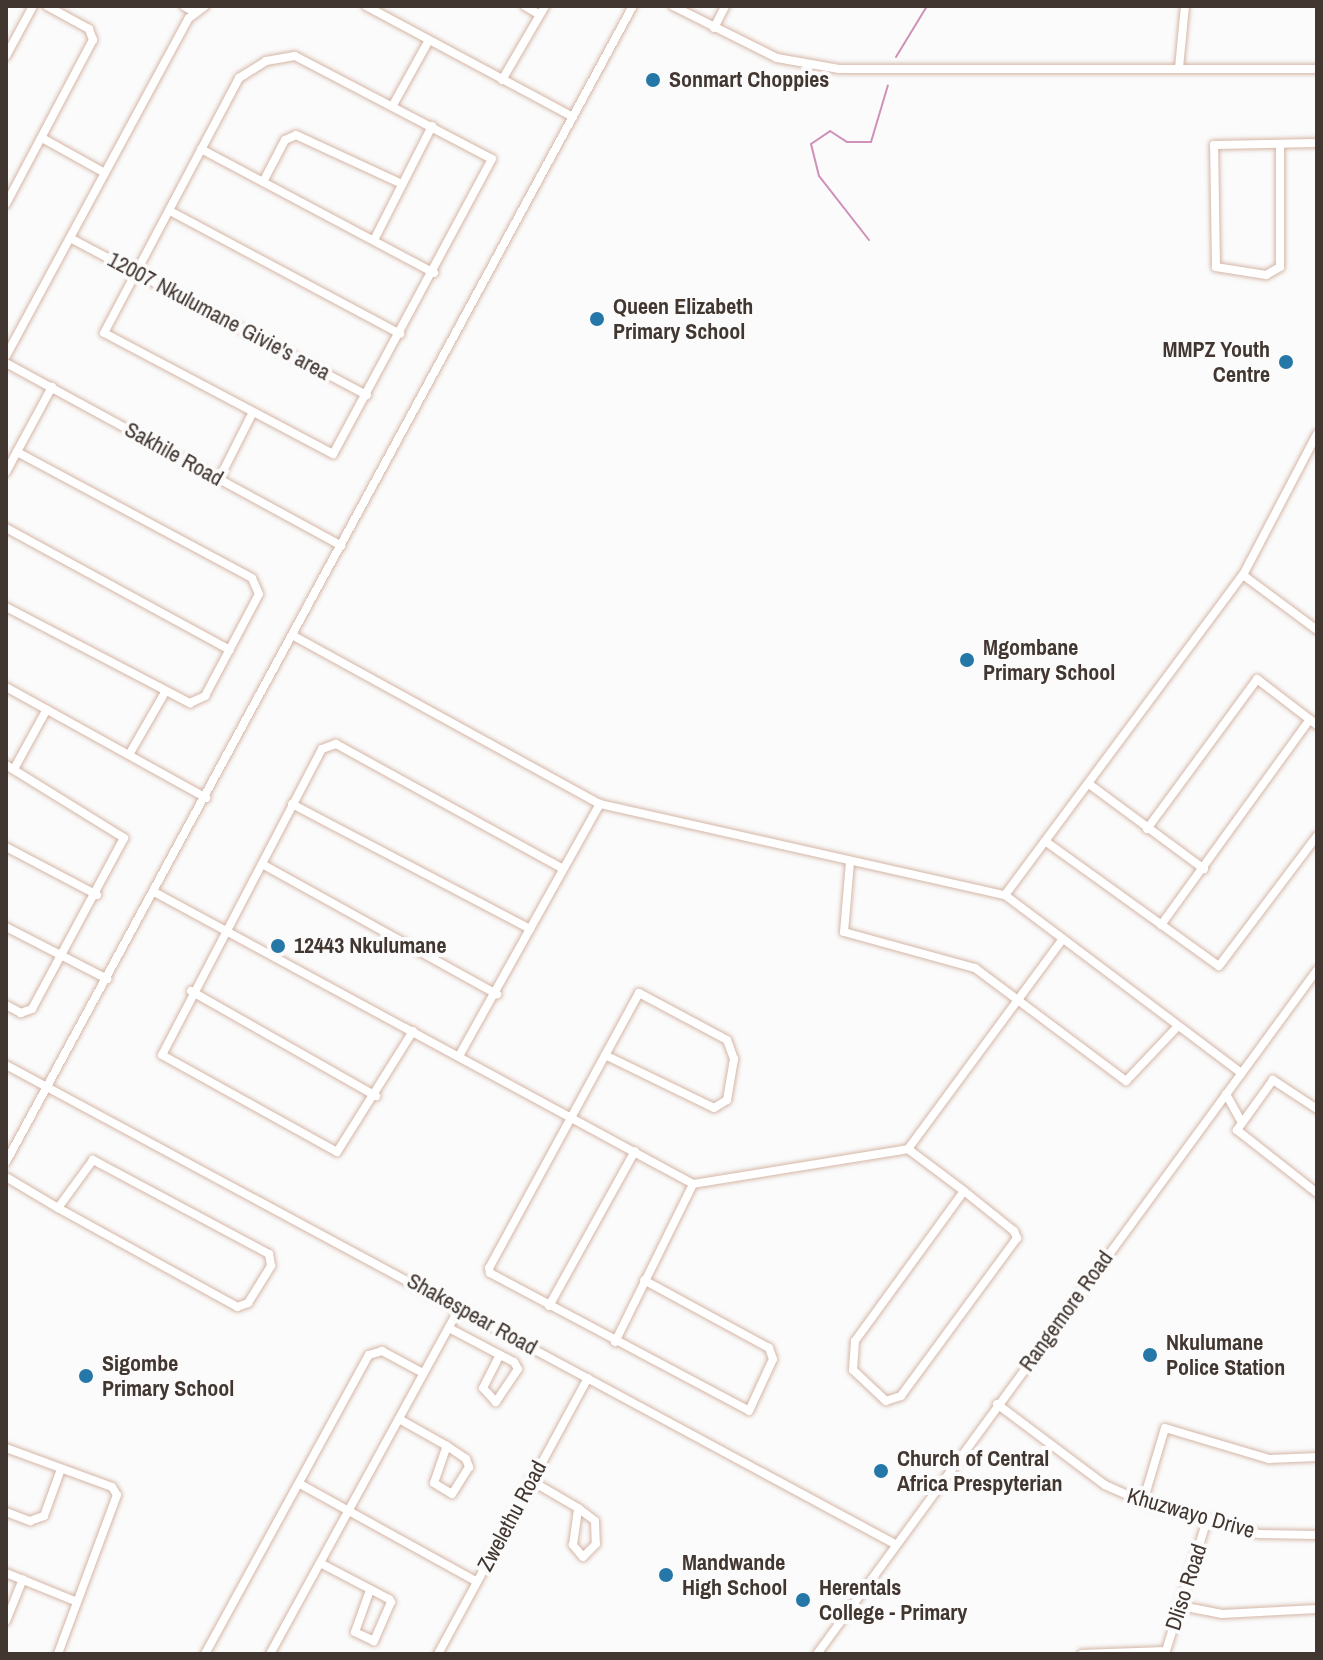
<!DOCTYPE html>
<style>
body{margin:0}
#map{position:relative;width:1323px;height:1660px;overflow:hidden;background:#fbfbfb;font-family:"Archivo Narrow",sans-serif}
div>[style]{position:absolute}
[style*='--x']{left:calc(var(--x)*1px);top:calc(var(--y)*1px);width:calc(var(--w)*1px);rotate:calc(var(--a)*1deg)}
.stream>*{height:2px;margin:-1px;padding:0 1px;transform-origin:1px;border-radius:1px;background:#cf90b9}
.roads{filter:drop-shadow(0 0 2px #d4b6a7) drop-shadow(0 0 2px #d4b6a7)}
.minor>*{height:8px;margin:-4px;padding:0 4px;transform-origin:4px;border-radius:4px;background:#fff}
.dots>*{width:22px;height:22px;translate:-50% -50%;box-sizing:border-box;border:4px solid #fbfbfb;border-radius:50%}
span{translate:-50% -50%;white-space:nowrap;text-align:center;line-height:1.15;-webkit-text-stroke:8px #fbfbfb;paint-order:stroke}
.poi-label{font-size:22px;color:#423630;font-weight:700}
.left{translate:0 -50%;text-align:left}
.right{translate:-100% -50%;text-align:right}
.street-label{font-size:22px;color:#423630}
.frame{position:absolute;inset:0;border:8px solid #423630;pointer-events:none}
</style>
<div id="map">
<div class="stream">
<i style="--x:896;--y:57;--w:60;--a:-58.7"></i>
<i style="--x:869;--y:240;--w:81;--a:-128"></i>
<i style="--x:819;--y:176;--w:33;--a:-104"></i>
<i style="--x:811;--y:144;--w:23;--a:-34"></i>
<i style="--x:830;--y:131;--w:20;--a:33"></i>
<i style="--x:847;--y:142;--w:24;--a:0"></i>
<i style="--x:871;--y:142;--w:59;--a:-73.4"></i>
</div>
<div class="roads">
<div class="minor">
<i style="--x:184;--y:6;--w:12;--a:31"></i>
<i style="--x:366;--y:6;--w:235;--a:28.2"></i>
<i style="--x:525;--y:6;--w:17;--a:31"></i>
<i style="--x:673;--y:6;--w:116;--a:26.6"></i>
<i style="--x:777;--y:58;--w:63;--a:10.1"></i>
<i style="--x:839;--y:69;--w:478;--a:0"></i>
<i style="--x:714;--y:28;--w:25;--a:-63"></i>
<i style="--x:6;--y:56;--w:57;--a:-61.6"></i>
<i style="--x:295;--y:56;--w:222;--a:27.6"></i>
<i style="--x:492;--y:159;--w:335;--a:118.3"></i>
<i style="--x:333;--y:454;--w:259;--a:-152.1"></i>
<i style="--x:104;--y:333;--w:289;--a:-62.1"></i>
<i style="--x:239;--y:78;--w:32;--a:-32"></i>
<i style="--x:266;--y:61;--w:29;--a:-10"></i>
<i style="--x:1179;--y:68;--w:62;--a:-84.5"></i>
<i style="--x:502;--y:80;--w:86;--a:-59.8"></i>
<i style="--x:393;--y:105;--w:74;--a:-61"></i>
<i style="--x:42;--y:138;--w:72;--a:29.1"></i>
<i style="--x:1280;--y:144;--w:123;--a:90"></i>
<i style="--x:1280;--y:267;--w:16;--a:150"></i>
<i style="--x:1266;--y:275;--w:51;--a:-170.9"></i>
<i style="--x:1216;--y:267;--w:122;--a:-90.9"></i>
<i style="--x:1214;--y:145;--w:103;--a:-1.1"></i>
<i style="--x:201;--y:149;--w:264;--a:28"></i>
<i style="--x:263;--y:182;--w:47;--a:-62.4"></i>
<i style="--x:285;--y:140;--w:12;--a:-24"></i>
<i style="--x:296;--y:135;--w:117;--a:24.8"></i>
<i style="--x:6;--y:204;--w:186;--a:-62.1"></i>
<i style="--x:93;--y:40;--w:12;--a:-110"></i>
<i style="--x:89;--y:29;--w:48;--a:-151.3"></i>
<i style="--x:170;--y:211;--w:261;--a:28.1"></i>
<i style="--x:70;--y:238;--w:336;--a:27.9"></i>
<i style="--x:374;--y:240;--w:128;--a:-63"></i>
<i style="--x:6;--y:356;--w:384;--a:-61.6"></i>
<i style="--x:189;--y:18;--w:20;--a:-37"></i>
<i style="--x:6;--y:363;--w:382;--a:28.6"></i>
<i style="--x:6;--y:472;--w:97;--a:-61.6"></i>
<i style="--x:219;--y:479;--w:73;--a:-63.1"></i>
<i style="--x:6;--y:528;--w:255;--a:28.6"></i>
<i style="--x:1243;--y:575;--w:92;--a:36.6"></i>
<i style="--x:6;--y:607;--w:208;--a:27.6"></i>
<i style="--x:190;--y:703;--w:17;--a:-25"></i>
<i style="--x:205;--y:696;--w:115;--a:-62.1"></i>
<i style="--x:259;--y:594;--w:17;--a:-114"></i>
<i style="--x:252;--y:578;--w:267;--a:-151.8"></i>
<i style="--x:292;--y:635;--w:351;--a:28.8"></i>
<i style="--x:600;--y:804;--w:415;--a:12.7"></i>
<i style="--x:1005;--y:895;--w:296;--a:37"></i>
<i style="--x:6;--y:687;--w:229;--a:29"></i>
<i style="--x:130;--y:753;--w:68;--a:-60"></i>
<i style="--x:6;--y:765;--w:139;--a:31.7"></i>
<i style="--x:124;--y:838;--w:194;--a:118.3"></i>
<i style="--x:32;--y:1009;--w:12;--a:160"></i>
<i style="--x:21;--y:1013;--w:17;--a:-152"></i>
<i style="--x:14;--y:769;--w:68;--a:-61.2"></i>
<i style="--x:1089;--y:784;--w:143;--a:36.5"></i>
<i style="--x:292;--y:804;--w:269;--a:27.7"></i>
<i style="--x:1147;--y:829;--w:186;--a:-53.7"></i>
<i style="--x:1257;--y:679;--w:76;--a:37.5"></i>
<i style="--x:1045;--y:841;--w:214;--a:35.7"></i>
<i style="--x:1219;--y:966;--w:163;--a:-53"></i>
<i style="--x:6;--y:847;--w:103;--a:27.8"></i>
<i style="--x:850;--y:862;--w:70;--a:94.9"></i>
<i style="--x:844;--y:932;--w:136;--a:15.4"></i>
<i style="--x:975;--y:968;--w:189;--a:36.8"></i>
<i style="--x:1126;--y:1081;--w:74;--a:-46.6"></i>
<i style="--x:262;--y:864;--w:269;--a:29"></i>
<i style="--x:156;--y:893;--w:611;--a:28.45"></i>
<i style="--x:693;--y:1184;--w:218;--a:-9.2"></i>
<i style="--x:908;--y:1149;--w:260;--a:-53.6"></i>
<i style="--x:1005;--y:895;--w:399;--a:-53.4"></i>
<i style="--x:1243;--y:575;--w:159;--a:-62.3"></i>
<i style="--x:1161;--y:925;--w:254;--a:-54.1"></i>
<i style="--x:6;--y:927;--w:114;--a:27.2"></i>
<i style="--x:191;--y:991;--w:213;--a:29.6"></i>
<i style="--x:413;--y:1031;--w:143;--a:122.1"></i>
<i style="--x:337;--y:1152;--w:200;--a:-151"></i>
<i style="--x:162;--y:1055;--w:345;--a:-62.4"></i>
<i style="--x:322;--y:749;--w:15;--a:-20"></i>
<i style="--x:336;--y:744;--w:259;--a:28.8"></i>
<i style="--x:605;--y:1055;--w:121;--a:25.9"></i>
<i style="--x:714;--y:1108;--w:15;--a:-32"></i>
<i style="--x:727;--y:1100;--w:42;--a:-80.3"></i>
<i style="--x:734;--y:1059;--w:20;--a:-110"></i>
<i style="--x:727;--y:1040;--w:100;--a:-151.9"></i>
<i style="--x:639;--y:993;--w:313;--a:118.6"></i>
<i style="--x:489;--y:1268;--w:5;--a:79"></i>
<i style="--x:490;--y:1273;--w:293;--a:28"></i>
<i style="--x:749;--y:1411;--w:57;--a:-65.2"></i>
<i style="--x:773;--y:1359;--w:12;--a:-110"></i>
<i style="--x:769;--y:1348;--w:142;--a:-151.5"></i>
<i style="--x:459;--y:1056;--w:289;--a:-60.8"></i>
<i style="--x:6;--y:1065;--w:1010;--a:28.32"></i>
<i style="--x:1226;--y:1094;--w:29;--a:61"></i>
<i style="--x:1317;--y:1109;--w:53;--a:-146.6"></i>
<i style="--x:1273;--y:1080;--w:62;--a:125.8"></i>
<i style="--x:1237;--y:1130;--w:102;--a:38.2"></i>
<i style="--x:908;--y:1149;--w:70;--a:36.9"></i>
<i style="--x:964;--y:1191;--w:64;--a:38.7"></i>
<i style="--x:1014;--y:1231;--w:8;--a:67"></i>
<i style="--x:1017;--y:1238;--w:196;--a:126.3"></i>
<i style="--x:901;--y:1396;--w:16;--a:162"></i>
<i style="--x:886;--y:1401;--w:45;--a:-136.8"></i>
<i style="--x:853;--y:1370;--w:29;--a:-86"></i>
<i style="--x:855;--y:1341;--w:185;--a:-54"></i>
<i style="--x:6;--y:1162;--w:1315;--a:-61.53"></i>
<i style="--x:6;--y:1177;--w:61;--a:30.8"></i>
<i style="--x:58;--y:1208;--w:205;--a:28.9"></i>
<i style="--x:237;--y:1307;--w:12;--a:-20"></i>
<i style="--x:248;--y:1303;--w:44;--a:-58.1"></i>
<i style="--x:271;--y:1266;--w:12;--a:-99"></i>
<i style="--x:269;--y:1254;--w:200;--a:-151.9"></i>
<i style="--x:93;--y:1160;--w:59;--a:126.1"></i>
<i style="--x:549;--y:1306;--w:177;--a:-61"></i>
<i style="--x:449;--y:1328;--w:58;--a:27.9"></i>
<i style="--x:500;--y:1355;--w:16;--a:27"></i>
<i style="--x:514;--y:1362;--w:8;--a:60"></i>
<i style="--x:518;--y:1369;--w:40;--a:124"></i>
<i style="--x:496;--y:1402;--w:19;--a:-133"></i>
<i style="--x:483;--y:1388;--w:37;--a:-63"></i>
<i style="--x:615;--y:1342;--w:176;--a:-63.7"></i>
<i style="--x:997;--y:1404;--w:135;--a:36.9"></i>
<i style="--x:1105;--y:1485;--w:42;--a:24.1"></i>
<i style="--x:1143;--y:1502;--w:120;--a:15.4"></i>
<i style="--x:1259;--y:1534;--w:58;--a:1"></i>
<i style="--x:399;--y:1419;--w:55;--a:29.4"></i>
<i style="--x:447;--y:1446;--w:23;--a:34"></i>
<i style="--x:466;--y:1459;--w:9;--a:69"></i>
<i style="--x:469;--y:1467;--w:32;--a:122"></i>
<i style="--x:452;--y:1494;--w:21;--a:-149"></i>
<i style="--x:434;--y:1483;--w:39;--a:-71"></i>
<i style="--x:6;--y:1448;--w:113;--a:20.2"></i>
<i style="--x:112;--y:1487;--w:9;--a:58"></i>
<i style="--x:117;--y:1495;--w:170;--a:110.4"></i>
<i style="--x:530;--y:1480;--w:56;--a:30.3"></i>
<i style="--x:578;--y:1508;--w:21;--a:37"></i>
<i style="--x:595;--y:1521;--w:23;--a:88"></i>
<i style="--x:596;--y:1544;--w:18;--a:135"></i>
<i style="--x:583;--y:1557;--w:16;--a:-130"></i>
<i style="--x:573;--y:1545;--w:37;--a:-82"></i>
<i style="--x:300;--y:1484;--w:201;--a:28.9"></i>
<i style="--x:1143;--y:1502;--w:77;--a:-73.4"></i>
<i style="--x:1165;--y:1428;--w:109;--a:16.6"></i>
<i style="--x:1269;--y:1459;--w:48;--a:-2.4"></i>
<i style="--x:6;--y:1512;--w:26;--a:21"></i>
<i style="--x:30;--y:1521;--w:15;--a:-20"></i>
<i style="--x:44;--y:1516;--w:50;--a:-70.1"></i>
<i style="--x:322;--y:1564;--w:76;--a:27.6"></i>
<i style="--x:389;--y:1599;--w:4;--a:56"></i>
<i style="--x:391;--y:1602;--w:43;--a:113.6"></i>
<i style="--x:374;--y:1641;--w:21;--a:-155"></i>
<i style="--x:355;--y:1632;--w:45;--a:-70.3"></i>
<i style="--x:6;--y:1573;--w:74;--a:22.1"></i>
<i style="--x:1181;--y:1606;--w:42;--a:11"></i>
<i style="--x:1222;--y:1614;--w:95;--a:-3"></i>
<i style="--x:6;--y:1621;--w:45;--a:-68"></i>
<i style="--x:205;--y:1654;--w:341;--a:-61.3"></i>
<i style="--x:369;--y:1355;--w:14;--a:-17"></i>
<i style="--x:382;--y:1351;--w:47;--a:28.2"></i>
<i style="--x:270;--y:1654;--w:396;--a:-61.3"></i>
<i style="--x:438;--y:1654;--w:314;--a:-61.5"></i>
<i style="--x:817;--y:1654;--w:847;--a:-53.83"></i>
<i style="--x:1082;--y:1654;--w:83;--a:-2.1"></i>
<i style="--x:1165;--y:1654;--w:140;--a:-72.6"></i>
</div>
</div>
<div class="dots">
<i style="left:653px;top:80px;background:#2577a8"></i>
<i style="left:597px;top:319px;background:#2577a8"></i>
<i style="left:1286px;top:362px;background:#2577a8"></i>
<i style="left:967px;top:660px;background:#2577a8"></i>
<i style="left:278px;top:946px;background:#2577a8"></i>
<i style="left:1150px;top:1355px;background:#2577a8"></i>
<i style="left:86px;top:1376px;background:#2577a8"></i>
<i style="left:881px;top:1471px;background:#2577a8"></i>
<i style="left:666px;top:1575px;background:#2577a8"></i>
<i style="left:803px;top:1600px;background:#2577a8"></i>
</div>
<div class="poi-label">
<span class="left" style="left:669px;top:80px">Sonmart Choppies</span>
<span class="left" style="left:613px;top:319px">Queen Elizabeth<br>Primary School</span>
<span class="right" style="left:1270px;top:362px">MMPZ Youth<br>Centre</span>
<span class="left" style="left:983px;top:660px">Mgombane<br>Primary School</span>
<span class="left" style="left:294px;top:946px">12443 Nkulumane</span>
<span class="left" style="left:1166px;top:1355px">Nkulumane<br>Police Station</span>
<span class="left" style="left:102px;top:1376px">Sigombe<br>Primary School</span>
<span class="left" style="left:897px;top:1471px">Church of Central<br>Africa Prespyterian</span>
<span class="left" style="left:682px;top:1575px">Mandwande<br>High School</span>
<span class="left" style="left:819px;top:1600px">Herentals<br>College - Primary</span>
</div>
<div class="street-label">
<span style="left:219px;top:316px;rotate:28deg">12007 Nkulumane Givie's area</span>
<span style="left:174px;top:454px;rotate:29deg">Sakhile Road</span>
<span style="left:1066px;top:1311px;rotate:-54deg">Rangemore Road</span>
<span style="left:472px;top:1314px;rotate:29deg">Shakespear Road</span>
<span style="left:1191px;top:1513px;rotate:16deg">Khuzwayo Drive</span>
<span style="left:512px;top:1516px;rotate:-62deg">Zwelethu Road</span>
<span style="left:1186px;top:1587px;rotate:-72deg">Dliso Road</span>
</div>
<div class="frame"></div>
</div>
